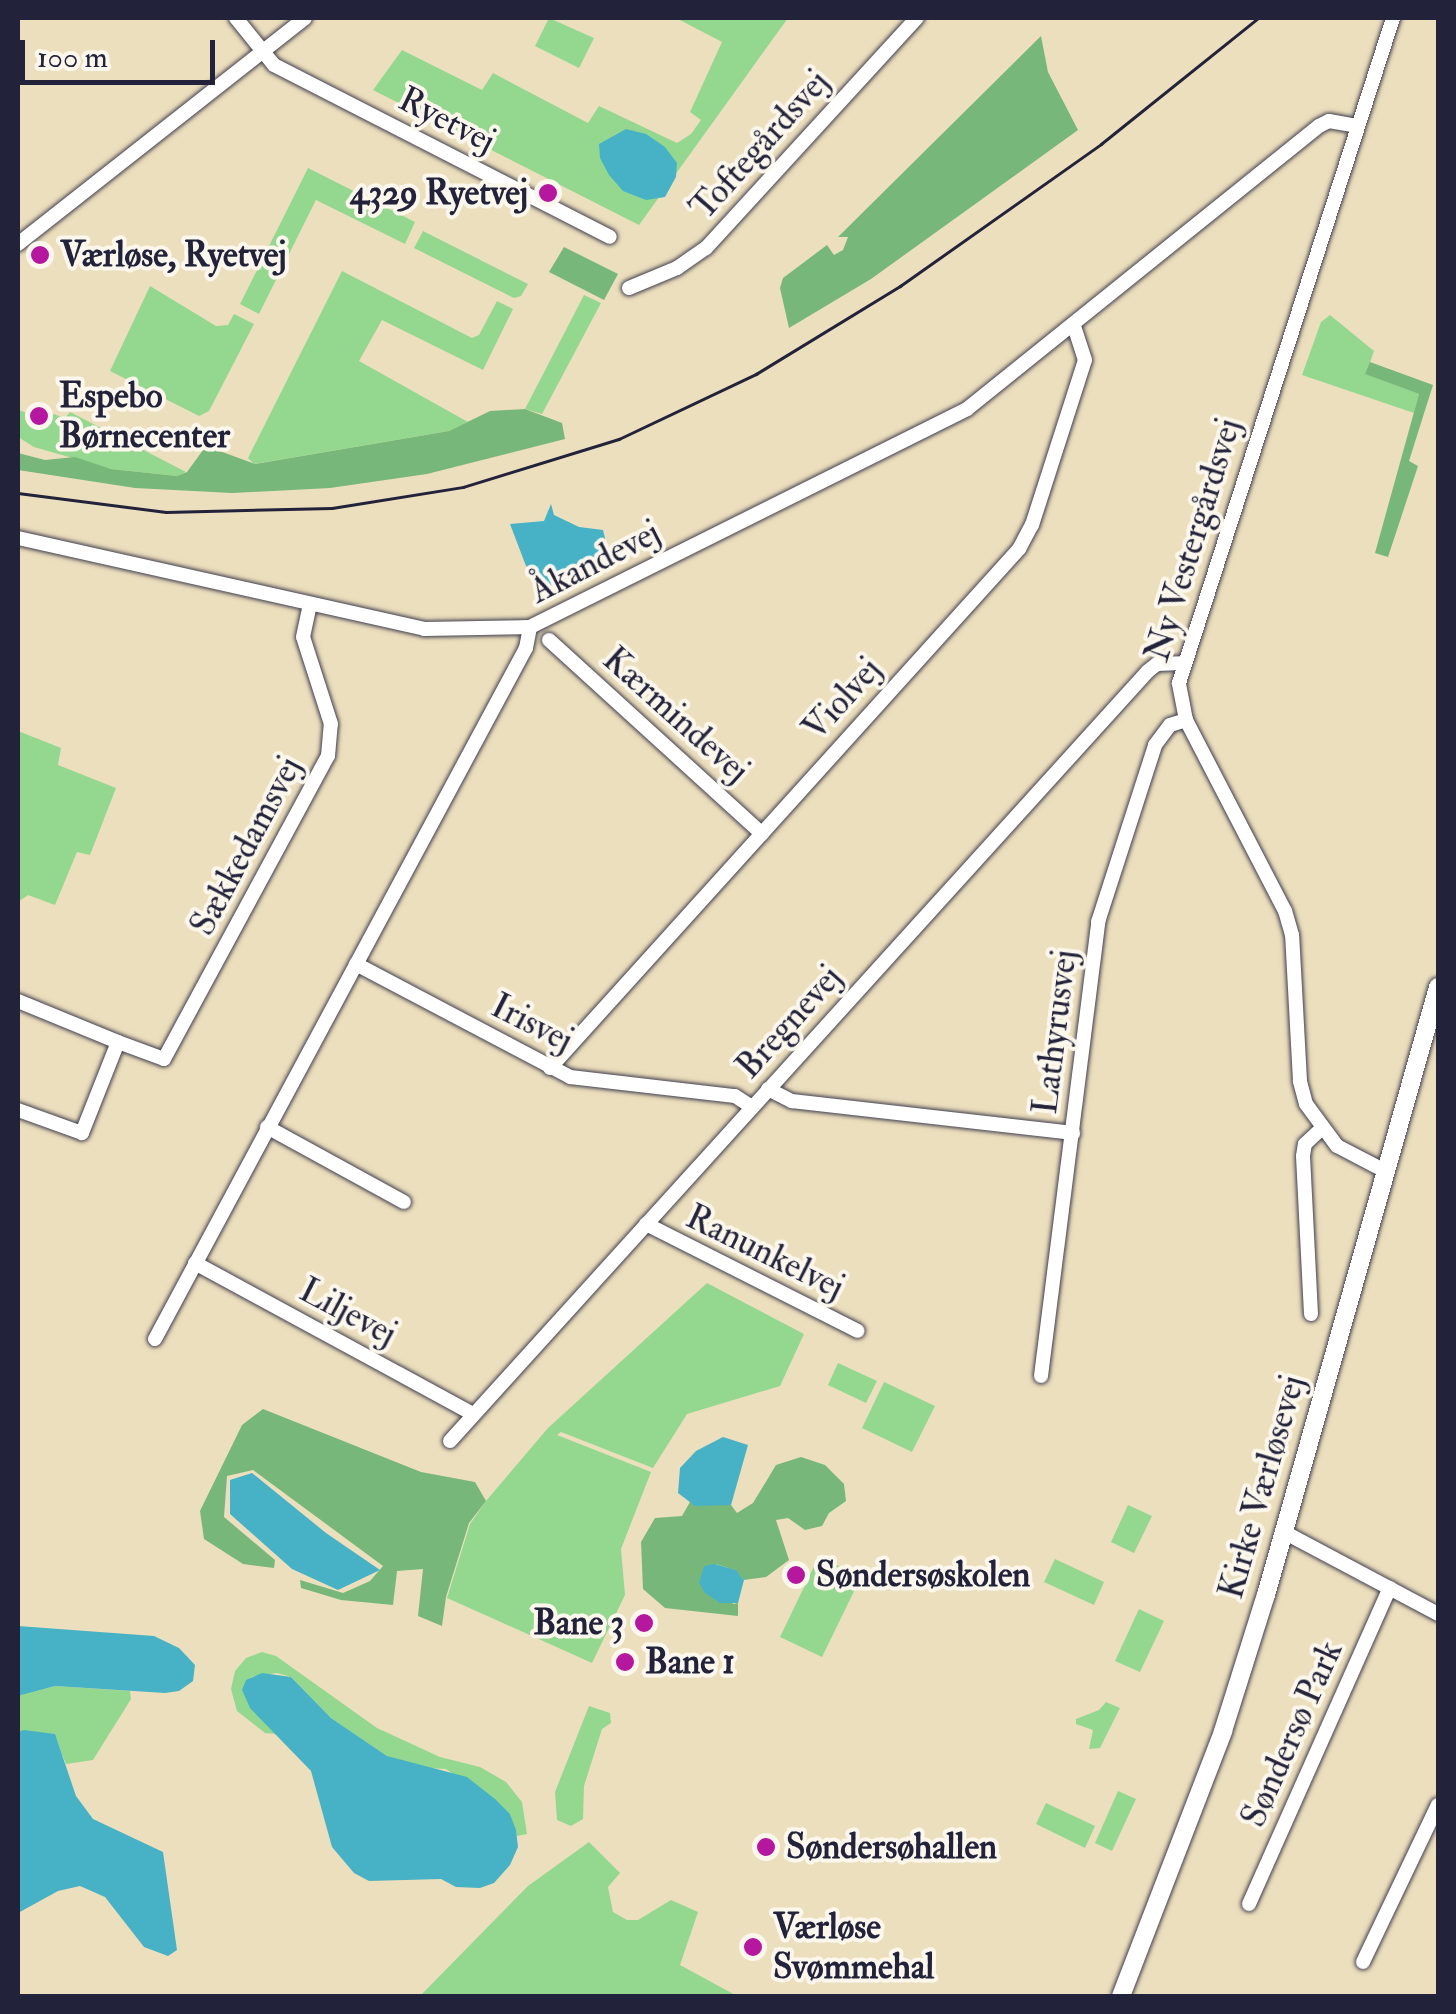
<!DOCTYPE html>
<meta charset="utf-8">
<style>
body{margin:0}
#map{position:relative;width:1456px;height:2014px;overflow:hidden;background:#ecdfbd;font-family:"IM FELL Double Pica",serif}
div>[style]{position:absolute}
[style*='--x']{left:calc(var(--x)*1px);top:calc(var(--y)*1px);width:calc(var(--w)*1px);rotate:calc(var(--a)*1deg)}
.green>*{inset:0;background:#94d890}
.forest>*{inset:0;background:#77b87a}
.water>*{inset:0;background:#47b2c5}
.roads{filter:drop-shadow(0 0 2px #403e4e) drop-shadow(0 0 2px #403e4e)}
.minor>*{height:14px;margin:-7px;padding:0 7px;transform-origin:7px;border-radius:7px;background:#fff}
.tertiary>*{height:18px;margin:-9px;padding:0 9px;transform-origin:9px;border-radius:9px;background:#fff}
.tram>*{height:2.5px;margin:-1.25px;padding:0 1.25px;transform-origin:1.25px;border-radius:1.25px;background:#22223b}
.dots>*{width:28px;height:28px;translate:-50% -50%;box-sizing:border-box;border:5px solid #fbf7ec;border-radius:50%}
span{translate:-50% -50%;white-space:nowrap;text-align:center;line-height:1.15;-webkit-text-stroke:8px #fbf7ec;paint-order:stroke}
.street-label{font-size:35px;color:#22223b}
.poi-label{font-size:35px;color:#22223b;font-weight:700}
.right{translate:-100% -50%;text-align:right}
.left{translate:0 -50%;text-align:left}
.frame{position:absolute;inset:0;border:20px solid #22223b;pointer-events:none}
.scale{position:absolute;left:20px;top:40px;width:195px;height:45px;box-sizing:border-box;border:5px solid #22223b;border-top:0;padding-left:12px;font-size:30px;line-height:35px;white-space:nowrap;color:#22223b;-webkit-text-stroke:8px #fbf7ec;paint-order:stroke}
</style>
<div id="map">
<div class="green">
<i style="clip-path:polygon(549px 18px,594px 38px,579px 68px,535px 46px)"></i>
<i style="clip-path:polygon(676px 18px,788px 18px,639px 225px,373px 90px,402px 50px,482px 90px,493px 73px,588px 123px,599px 106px,677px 143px,691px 134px,701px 120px,690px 112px,722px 42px)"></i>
<i style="clip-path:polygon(308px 168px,415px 222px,405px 244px,316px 200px,259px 314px,240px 304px)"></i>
<i style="clip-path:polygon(423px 231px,528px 284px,521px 296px,514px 298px,414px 248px)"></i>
<i style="clip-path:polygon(342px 271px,472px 338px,479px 335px,497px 301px,513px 309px,483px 370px,382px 320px,359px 361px,468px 422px,449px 431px,254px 464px,248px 458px)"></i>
<i style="clip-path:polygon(150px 286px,216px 326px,228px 325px,234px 314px,254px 324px,209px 411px,199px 416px,110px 371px)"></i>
<i style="clip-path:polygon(584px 295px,601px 303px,542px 414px,525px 409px)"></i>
<i style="clip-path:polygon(1330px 315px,1374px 351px,1366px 374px,1419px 394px,1414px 413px,1302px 375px,1321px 322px)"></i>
<i style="clip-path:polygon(18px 410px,34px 415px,42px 410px,65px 418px,70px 412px,186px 472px,177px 476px,111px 469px,34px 447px,18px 437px)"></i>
<i style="clip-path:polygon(18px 731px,61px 748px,58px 765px,116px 788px,90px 855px,77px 852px,55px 905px,28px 895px,18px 902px)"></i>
<i style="clip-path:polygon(707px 1283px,804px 1334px,780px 1386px,687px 1414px,653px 1468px,561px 1432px,557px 1435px,651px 1472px,621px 1549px,625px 1595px,592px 1663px,447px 1598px,470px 1524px,486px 1501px,548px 1428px)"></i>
<i style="clip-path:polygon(838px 1363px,877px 1381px,866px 1403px,828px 1385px)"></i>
<i style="clip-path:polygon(884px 1382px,935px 1406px,912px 1452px,862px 1428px)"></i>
<i style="clip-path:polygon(1128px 1505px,1152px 1516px,1134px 1553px,1111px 1542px)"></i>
<i style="clip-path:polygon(819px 1556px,861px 1577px,822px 1657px,780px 1637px)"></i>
<i style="clip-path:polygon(1055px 1559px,1104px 1582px,1094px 1605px,1044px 1582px)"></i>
<i style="clip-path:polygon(1139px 1609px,1164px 1621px,1140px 1672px,1115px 1661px)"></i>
<i style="clip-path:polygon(262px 1652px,276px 1656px,377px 1728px,440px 1757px,480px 1767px,506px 1782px,522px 1802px,527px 1834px,517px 1836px,510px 1814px,446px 1769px,424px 1768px,387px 1756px,331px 1718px,291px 1677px,277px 1673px,251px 1677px,262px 1720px,277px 1734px,265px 1733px,237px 1711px,231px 1689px,235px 1671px,246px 1658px)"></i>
<i style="clip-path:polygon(55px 1686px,130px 1691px,131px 1699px,93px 1760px,66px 1764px,54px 1734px,18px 1732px,18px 1696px)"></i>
<i style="clip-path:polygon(1106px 1702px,1120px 1708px,1100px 1748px,1089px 1749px,1093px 1730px,1076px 1724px,1076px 1719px,1099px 1710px)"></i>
<i style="clip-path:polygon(589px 1706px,610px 1713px,611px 1723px,602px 1729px,584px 1786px,583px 1819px,571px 1826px,557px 1820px,555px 1792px)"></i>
<i style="clip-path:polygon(1118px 1791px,1136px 1799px,1112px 1851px,1095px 1843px)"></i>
<i style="clip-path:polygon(1046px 1803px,1095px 1826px,1085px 1848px,1036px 1824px)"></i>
<i style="clip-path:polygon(589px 1842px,620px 1873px,608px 1887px,613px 1912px,627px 1920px,638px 1920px,671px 1900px,698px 1912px,680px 1965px,737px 1996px,420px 1996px,528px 1886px)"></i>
</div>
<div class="forest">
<i style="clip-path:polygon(1041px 36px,1048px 72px,1078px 130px,871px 279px,789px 328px,780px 288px,783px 278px,827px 245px,834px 255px,843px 250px,848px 237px,838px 237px)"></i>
<i style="clip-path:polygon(564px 247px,618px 274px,604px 300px,549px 272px)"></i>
<i style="clip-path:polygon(1370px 362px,1433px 385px,1409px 461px,1418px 466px,1388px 557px,1375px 553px,1419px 394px,1365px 374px)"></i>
<i style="clip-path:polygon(525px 409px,562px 423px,565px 439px,427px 474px,330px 488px,232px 493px,135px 488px,18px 470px,18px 453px,45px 460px,75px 457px,111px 469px,177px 476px,187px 472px,206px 446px,255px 464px,449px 431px,490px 411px)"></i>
<i style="clip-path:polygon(263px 1409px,421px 1472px,475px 1482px,486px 1501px,469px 1523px,446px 1597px,442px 1626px,418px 1616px,423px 1569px,397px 1571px,393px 1605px,341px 1600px,301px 1588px,300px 1580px,343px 1593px,370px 1581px,383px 1566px,253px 1470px,227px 1476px,224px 1517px,275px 1560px,274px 1568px,243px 1564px,204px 1539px,200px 1511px,242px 1425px)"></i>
<i style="clip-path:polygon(801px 1457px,825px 1465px,844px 1484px,846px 1501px,829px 1513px,822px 1526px,805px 1530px,788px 1518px,776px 1520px,789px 1560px,766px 1577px,744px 1580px,735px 1570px,716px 1564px,733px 1604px,738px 1603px,738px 1616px,665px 1608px,643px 1589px,641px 1542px,655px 1518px,682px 1516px,690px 1502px,731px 1505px,737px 1513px,753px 1503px,776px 1465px)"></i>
</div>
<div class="water">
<i style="clip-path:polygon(626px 129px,646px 134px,665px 147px,677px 163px,676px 177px,665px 197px,646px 200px,623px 191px,609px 175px,600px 158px,599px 144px)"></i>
<i style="clip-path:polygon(551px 504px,554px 515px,579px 527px,603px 530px,605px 538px,604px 551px,589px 570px,557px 590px,540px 582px,526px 566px,510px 524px,544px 521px)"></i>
<i style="clip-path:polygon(723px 1437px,748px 1445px,731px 1505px,695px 1506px,678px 1493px,680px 1468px,696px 1451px)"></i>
<i style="clip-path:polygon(252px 1473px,326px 1533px,380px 1570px,338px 1590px,292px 1569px,230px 1514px,230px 1480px)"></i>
<i style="clip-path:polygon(715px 1564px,736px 1570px,744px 1580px,738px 1603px,720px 1603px,705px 1593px,699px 1583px,704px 1566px)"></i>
<i style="clip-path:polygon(18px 1626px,154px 1636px,179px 1648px,195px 1665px,193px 1681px,179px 1691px,165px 1693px,55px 1686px,18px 1696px)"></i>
<i style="clip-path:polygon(262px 1673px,291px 1677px,331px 1718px,387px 1756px,467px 1777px,495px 1799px,510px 1814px,516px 1830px,518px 1847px,510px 1865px,494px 1883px,480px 1888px,456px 1887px,441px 1879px,369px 1881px,354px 1873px,332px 1847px,311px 1771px,250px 1708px,242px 1690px,246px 1680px)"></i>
<i style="clip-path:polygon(24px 1730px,55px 1734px,76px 1796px,93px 1819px,163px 1852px,177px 1950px,168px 1956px,144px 1947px,105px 1897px,80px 1886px,58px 1891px,18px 1913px,18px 1732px)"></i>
</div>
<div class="roads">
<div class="minor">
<i style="--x:236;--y:18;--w:60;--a:51"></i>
<i style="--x:274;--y:65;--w:377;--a:27.1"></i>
<i style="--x:18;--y:244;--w:365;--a:-38.2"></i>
<i style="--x:629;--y:288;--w:52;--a:-22.6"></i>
<i style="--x:677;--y:268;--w:35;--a:-35"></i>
<i style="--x:706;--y:248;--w:312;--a:-47.5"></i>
<i style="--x:18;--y:538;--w:416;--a:12.6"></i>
<i style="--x:424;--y:629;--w:106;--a:-1.1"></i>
<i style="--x:530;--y:627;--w:488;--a:-26.5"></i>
<i style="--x:967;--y:409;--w:452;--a:-38.8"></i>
<i style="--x:1319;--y:126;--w:11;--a:-27"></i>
<i style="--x:1329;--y:121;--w:28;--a:10"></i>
<i style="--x:549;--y:640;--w:288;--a:42.3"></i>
<i style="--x:356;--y:964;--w:242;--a:27.8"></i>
<i style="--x:570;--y:1077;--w:166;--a:6.6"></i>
<i style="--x:735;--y:1096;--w:20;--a:33"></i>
<i style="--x:18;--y:1001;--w:108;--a:22.3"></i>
<i style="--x:118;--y:1042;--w:98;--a:111.6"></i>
<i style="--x:82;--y:1133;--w:68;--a:-160.2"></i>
<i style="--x:118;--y:1042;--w:49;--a:20.3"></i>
<i style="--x:164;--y:1059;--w:345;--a:-61.6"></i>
<i style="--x:328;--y:756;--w:32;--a:-85"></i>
<i style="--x:331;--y:724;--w:91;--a:-107.8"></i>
<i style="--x:303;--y:637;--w:33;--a:-78"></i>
<i style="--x:550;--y:1068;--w:700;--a:-47.9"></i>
<i style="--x:1019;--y:549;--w:27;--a:-62"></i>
<i style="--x:1032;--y:525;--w:173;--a:-72.2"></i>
<i style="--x:1085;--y:360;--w:38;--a:-108"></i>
<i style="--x:768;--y:1089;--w:27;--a:27"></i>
<i style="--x:792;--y:1101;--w:283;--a:6.5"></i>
<i style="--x:267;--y:1127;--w:156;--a:28.7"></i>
<i style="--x:1387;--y:1172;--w:56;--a:-152.5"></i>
<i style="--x:1337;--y:1146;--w:52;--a:-126.4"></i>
<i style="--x:1306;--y:1104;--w:24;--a:-105"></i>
<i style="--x:1300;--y:1081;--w:146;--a:-93.1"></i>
<i style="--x:1292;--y:935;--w:25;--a:-106"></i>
<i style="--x:1285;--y:911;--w:215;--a:-117.4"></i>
<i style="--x:1186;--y:720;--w:38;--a:-101"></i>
<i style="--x:1179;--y:683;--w:699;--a:-72.16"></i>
<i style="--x:646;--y:1224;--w:237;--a:26.8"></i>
<i style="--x:195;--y:1263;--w:316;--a:28.5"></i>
<i style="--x:1311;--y:1314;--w:158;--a:-92.9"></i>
<i style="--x:1303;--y:1156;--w:12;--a:-81"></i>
<i style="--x:1305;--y:1144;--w:22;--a:-43"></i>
<i style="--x:155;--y:1339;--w:784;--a:-61.77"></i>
<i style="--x:526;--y:648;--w:21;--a:-79"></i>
<i style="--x:1041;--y:1376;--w:458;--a:-82.8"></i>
<i style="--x:1098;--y:922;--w:186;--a:-72.1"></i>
<i style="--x:1155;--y:745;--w:25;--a:-53"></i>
<i style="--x:1170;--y:725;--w:17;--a:-17"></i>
<i style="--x:450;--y:1441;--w:1039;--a:-47.81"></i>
<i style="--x:1148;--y:671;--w:11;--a:-38"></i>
<i style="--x:1157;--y:664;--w:25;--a:-2"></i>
<i style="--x:1282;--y:1531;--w:177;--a:28"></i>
<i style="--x:1249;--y:1904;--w:346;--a:-66"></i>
<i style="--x:1363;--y:1962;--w:174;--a:-64.5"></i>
</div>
<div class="tertiary">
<i style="--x:1121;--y:1996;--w:284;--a:-68.9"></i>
<i style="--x:1223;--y:1731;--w:143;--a:-72.5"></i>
<i style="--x:1266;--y:1595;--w:632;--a:-74.2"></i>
</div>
</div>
<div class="tram">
<i style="--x:18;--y:493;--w:149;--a:7.3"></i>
<i style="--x:166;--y:512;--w:166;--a:-1.4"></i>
<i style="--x:332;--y:508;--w:133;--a:-9.1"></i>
<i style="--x:463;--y:487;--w:163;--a:-17.1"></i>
<i style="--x:619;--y:439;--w:152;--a:-25.4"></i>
<i style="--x:756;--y:374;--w:169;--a:-31.4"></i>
<i style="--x:900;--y:286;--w:246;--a:-35.2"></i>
<i style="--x:1101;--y:144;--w:201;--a:-38.7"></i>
</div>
<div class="dots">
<i style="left:548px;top:193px;background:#b5179e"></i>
<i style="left:40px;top:255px;background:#b5179e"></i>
<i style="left:39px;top:416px;background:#b5179e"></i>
<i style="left:796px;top:1575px;background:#b5179e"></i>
<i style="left:644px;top:1623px;background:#b5179e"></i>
<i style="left:625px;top:1662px;background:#b5179e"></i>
<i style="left:766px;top:1847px;background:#b5179e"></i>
<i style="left:753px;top:1947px;background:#b5179e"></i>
</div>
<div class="street-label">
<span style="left:447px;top:120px;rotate:27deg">Ryetvej</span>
<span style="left:760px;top:145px;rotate:-48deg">Toftegårdsvej</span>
<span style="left:1193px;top:540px;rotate:-73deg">Ny Vestergårdsvej</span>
<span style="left:595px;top:562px;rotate:-27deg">Åkandevej</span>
<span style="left:842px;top:699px;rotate:-48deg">Violvej</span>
<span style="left:676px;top:715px;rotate:42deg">Kærmindevej</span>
<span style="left:246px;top:846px;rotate:-62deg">Sækkedamsvej</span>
<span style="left:789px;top:1022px;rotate:-48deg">Bregnevej</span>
<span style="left:532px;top:1023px;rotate:27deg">Irisvej</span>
<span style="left:1055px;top:1032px;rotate:-83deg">Lathyrusvej</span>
<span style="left:765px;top:1252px;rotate:26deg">Ranunkelvej</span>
<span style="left:348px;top:1312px;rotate:28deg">Liljevej</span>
<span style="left:1262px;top:1487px;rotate:-74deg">Kirke Værløsevej</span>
<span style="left:1292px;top:1734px;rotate:-66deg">Søndersø Park</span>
</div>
<div class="poi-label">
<span class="right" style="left:528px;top:193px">4329 Ryetvej</span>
<span class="left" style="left:60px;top:255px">Værløse, Ryetvej</span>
<span class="left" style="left:59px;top:416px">Espebo<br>Børnecenter</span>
<span class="left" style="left:816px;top:1575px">Søndersøskolen</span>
<span class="right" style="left:624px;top:1623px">Bane 3</span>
<span class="left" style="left:645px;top:1662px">Bane 1</span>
<span class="left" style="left:786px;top:1847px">Søndersøhallen</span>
<span class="left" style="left:773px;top:1947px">Værløse<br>Svømmehal</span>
</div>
<div class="frame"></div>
<div class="scale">100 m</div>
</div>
